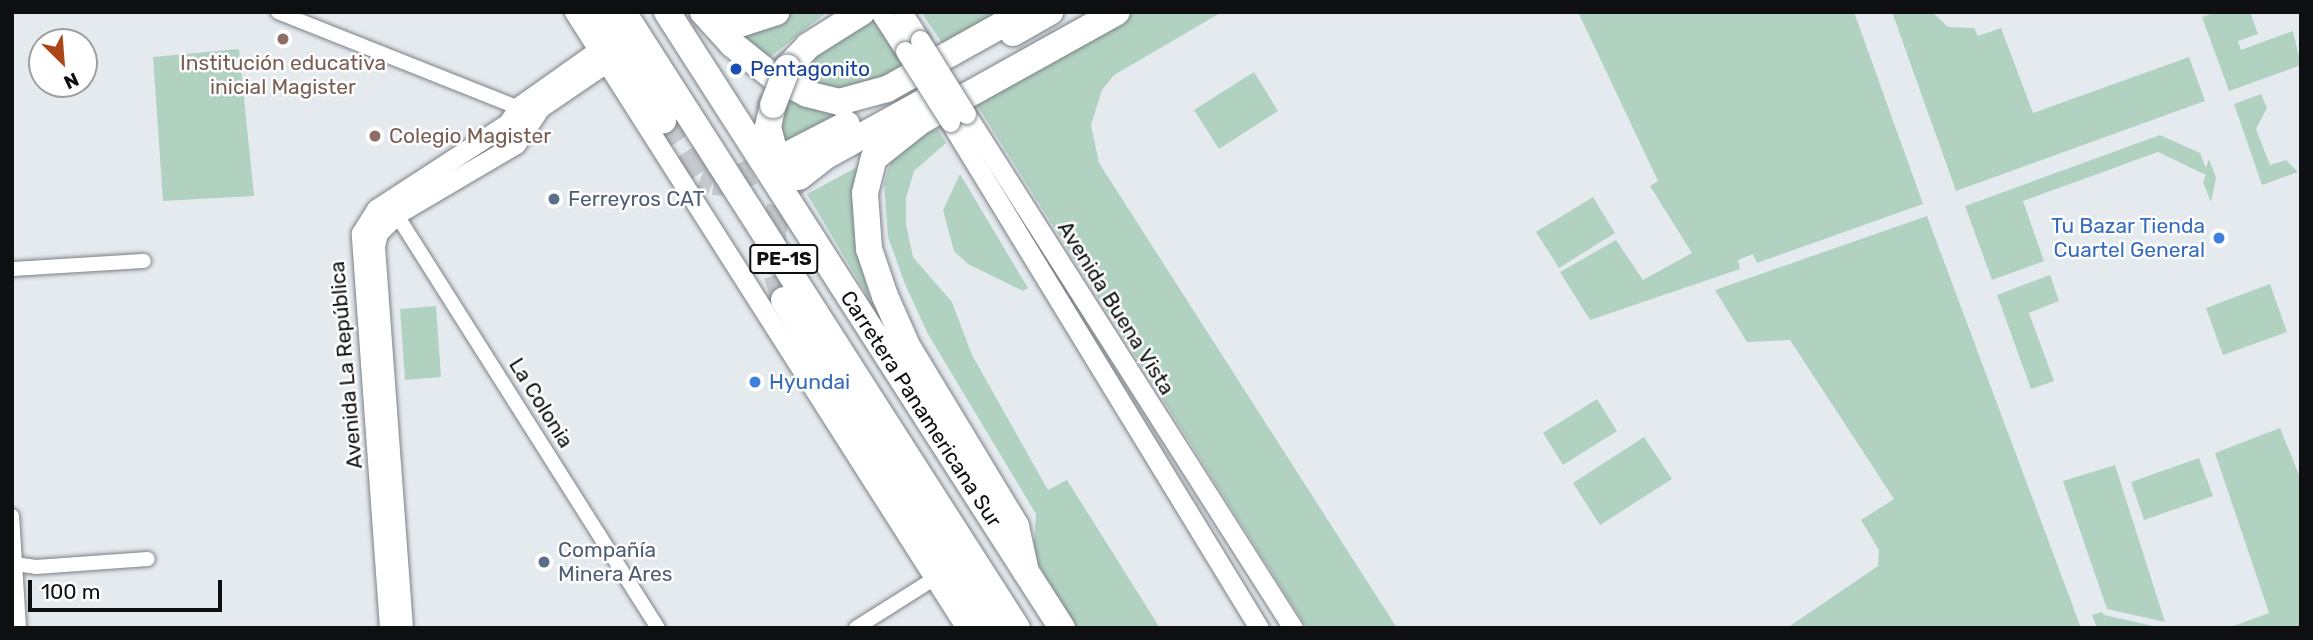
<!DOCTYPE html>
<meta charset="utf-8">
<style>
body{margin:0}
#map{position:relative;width:2313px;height:640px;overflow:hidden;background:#e5eaef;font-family:Rubik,sans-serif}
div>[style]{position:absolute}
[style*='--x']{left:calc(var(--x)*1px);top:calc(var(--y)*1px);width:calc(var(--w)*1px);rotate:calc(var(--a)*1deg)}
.green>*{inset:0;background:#b2d2c1}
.highway-tunnel>*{height:26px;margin-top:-13px;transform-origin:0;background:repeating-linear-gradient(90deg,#c5c9ce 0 26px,transparent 0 39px)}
.roads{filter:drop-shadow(0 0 2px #7c8186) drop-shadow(0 0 2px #7c8186)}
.street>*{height:14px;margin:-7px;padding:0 7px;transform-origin:7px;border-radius:7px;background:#fff}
.secondary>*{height:19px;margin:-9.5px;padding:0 9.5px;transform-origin:9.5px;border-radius:9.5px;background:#fff}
.highway>*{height:26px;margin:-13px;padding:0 13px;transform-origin:13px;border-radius:13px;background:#fff}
.bridges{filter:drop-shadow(0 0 2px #7c8186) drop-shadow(0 0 2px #7c8186)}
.secondary-bridge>*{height:19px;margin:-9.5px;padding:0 9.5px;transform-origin:9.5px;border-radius:9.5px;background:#fff}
.highway-bridge>*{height:26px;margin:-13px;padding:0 13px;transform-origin:13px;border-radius:13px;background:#fff}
.dots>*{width:19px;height:19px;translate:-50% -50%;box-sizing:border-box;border:4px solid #fff;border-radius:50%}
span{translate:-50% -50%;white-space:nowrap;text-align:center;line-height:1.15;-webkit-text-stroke:5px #fff;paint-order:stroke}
.shield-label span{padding:2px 5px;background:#fff;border:2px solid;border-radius:5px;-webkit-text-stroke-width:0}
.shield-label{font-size:19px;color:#0d0f10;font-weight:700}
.education-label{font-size:21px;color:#785e54}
.left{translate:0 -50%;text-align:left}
.transit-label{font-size:21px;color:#164399}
.service-label{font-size:21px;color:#4e5e75}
.shop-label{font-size:21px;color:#366cbe}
.right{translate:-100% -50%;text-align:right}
.street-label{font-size:21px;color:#0d0f10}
.frame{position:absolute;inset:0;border:14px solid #0d0f10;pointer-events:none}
.north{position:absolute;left:28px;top:28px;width:70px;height:70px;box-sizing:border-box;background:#fff;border:2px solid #9e9f9f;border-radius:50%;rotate:155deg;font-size:19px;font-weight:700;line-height:28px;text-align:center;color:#0d0f10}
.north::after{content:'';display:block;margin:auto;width:24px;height:32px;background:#aa4617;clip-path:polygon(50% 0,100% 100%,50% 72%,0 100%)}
.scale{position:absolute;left:28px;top:580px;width:194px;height:32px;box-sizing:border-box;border:4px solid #0d0f10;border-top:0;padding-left:9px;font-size:21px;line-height:24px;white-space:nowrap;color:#0d0f10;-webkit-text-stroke:5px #fff;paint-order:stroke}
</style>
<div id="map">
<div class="green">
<i style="clip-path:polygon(787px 12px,827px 12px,764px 62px,730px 34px)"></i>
<i style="clip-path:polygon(875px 12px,909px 64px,872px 86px,830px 92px,793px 80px,827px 41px)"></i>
<i style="clip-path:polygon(921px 12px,1006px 12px,944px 46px)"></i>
<i style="clip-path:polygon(1135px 12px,1222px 12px,1114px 75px,1102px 90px,1091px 125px,1099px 163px,1397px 628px,1307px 628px,975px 102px)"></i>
<i style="clip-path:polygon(1578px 12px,1854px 12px,1923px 204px,1757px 263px,1753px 254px,1738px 260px,1740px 269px,1590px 320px,1560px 272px,1616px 240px,1643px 280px,1692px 253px,1650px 186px,1658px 181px)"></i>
<i style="clip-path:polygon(1892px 12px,1932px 12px,1948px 27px,1974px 28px,1978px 36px,2001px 28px,2033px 113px,2189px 57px,2205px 101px,1956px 191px)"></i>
<i style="clip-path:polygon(2216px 12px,2250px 12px,2258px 34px,2238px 41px,2241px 50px,2293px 31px,2301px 65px,2229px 91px,2202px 17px)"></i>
<i style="clip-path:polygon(239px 49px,254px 196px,163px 201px,153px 57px)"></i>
<i style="clip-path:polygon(1254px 72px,1278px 111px,1219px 149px,1194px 110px)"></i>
<i style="clip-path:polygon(2261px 94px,2267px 108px,2256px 129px,2270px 165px,2286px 160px,2298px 172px,2262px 185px,2234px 104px)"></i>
<i style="clip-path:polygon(786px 95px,864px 106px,784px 146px,779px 135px)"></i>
<i style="clip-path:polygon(938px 129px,946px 143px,914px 171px,906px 198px,906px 224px,913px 257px,952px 302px,972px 355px,1048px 490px,1067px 480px,1160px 628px,1077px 628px,1033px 556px,1036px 514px,928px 334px,905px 284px,888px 237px,884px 183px,892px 157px,914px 136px)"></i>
<i style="clip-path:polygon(2160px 135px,2200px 153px,2206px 168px,2209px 159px,2216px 178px,2211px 202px,2203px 182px,2206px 175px,2158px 152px,2023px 201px,2044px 261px,1992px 280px,1965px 206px)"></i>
<i style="clip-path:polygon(861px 165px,852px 196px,857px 246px,870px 300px,807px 194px)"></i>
<i style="clip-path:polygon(960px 174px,1028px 288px,1023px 291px,968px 264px,954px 251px,943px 210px)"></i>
<i style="clip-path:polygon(1593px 197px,1615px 233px,1559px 268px,1536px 232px)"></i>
<i style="clip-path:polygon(1927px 216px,2081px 628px,1787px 628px,1878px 566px,1879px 550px,1861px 520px,1894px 499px,1790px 340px,1747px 342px,1715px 290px)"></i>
<i style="clip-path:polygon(2050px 275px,2059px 301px,2029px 313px,2054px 381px,2031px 389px,1997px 295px)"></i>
<i style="clip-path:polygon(2270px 284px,2287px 332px,2223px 355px,2206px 308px)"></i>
<i style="clip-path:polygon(436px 306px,441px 377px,405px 380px,400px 309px)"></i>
<i style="clip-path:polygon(1597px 399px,1617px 431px,1563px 465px,1543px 433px)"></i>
<i style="clip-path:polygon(2280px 428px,2301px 480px,2301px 628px,2228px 628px,2269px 613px,2215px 453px)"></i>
<i style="clip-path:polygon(1644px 437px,1672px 479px,1600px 525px,1573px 483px)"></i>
<i style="clip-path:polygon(2199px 458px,2213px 496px,2144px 520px,2131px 482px)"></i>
<i style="clip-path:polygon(2115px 465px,2165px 622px,2107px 609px,2063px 481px)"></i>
<i style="clip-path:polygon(2102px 612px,2104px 615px,2162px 628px,2097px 628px,2092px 615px)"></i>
</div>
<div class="highway-tunnel">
<i style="--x:663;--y:120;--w:69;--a:56.3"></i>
<i style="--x:701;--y:177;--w:13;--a:23"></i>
<i style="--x:713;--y:182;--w:15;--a:4"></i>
<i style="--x:728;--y:183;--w:63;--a:-25.3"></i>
<i style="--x:784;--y:300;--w:41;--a:-105.8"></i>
<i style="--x:773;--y:261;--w:29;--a:-90"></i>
<i style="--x:773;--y:232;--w:37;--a:-74"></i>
<i style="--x:783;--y:196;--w:20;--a:-49"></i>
</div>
<div class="roads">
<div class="street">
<i style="--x:278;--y:12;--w:268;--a:21.7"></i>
<i style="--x:393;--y:209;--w:496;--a:57.7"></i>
<i style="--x:12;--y:269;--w:132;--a:-3.5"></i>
<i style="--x:12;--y:516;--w:112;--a:86.4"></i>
<i style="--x:15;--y:564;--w:21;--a:8"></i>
<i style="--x:36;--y:567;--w:112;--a:-4.1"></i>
<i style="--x:856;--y:628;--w:93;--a:-32.3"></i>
</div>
<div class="secondary">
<i style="--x:574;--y:12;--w:730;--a:57.53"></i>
<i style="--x:880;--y:12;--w:46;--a:57.3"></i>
<i style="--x:902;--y:12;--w:33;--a:57"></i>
<i style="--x:966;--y:114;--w:609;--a:57.54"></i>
<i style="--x:950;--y:122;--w:593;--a:58.59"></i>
<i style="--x:389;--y:628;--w:396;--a:-94.1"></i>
<i style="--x:361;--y:233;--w:28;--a:-58"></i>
<i style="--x:376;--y:209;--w:158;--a:-33.1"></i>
<i style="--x:508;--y:123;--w:20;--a:-57"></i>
<i style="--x:519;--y:106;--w:97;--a:-35.3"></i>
<i style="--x:403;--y:628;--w:383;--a:-94.2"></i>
<i style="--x:375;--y:246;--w:13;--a:-77"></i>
<i style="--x:378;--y:233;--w:27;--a:-45"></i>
<i style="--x:397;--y:214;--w:138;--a:-30.5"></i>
<i style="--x:516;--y:144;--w:43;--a:-56.3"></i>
<i style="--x:540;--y:108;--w:80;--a:-34.3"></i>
</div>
<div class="highway">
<i style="--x:597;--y:12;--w:127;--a:58.6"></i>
<i style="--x:623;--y:12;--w:731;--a:57.4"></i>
<i style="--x:667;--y:12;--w:732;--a:57.33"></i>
<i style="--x:703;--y:12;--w:43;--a:47.8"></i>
<i style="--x:732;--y:44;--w:51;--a:38.7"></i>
<i style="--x:772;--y:76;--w:39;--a:27"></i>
<i style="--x:807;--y:94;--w:33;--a:14"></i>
<i style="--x:839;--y:102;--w:50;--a:-15.2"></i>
<i style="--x:887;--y:89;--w:158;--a:-29.2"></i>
<i style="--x:716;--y:12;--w:29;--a:22"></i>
<i style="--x:743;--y:23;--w:35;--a:-18"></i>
<i style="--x:1013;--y:33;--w:43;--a:-29.6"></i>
<i style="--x:787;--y:68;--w:30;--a:-46"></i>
<i style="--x:808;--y:46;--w:64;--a:-32.2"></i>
<i style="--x:773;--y:105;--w:23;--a:103"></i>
<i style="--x:768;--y:127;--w:43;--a:75.3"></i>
<i style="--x:789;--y:154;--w:65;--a:-27.3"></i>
<i style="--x:799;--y:177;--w:34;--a:-38"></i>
<i style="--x:826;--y:156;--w:118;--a:-29"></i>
<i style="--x:784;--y:300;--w:386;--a:58.1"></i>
<i style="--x:1026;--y:572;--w:47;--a:-102.3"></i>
<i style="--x:1016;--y:526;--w:208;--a:-121.2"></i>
<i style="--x:908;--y:348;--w:57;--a:-113.9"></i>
<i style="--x:885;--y:296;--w:50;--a:-108.8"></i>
<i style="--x:869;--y:249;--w:56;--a:-94.1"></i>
<i style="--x:865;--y:193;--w:36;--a:-76"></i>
<i style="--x:874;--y:158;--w:60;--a:-38.2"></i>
<i style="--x:921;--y:121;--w:224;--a:-29.1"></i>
</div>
</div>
<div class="bridges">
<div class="secondary-bridge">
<i style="--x:920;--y:40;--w:87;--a:58.1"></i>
<i style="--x:905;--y:51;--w:84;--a:57.6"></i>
</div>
<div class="highway-bridge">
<i style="--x:773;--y:105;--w:40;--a:-69"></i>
</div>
</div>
<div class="dots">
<i style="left:283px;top:39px;background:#8d6e63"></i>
<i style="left:736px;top:69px;background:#1a4fb4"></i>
<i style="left:375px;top:136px;background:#8d6e63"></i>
<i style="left:554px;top:199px;background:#5c6f8a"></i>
<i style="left:2219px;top:238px;background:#3f7fe0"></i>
<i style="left:755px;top:382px;background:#3f7fe0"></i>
<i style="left:544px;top:562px;background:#5c6f8a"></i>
</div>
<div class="shield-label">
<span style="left:784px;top:259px">PE-1S</span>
</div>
<div class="education-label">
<span style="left:283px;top:75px">Institución educativa<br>inicial Magister</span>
<span class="left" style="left:389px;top:136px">Colegio Magister</span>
</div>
<div class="transit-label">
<span class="left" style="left:750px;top:69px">Pentagonito</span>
</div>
<div class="service-label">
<span class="left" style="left:568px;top:199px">Ferreyros CAT</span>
<span class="left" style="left:558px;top:562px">Compañía<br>Minera Ares</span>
</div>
<div class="shop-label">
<span class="right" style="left:2205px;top:238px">Tu Bazar Tienda<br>Cuartel General</span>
<span class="left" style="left:769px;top:382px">Hyundai</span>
</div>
<div class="street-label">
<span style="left:1116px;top:308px;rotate:58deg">Avenida Buena Vista</span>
<span style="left:346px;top:365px;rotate:-95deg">Avenida La República</span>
<span style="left:541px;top:403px;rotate:58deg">La Colonia</span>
<span style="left:921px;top:409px;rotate:57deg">Carretera Panamericana Sur</span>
</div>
<div class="frame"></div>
<div class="north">N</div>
<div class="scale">100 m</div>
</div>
